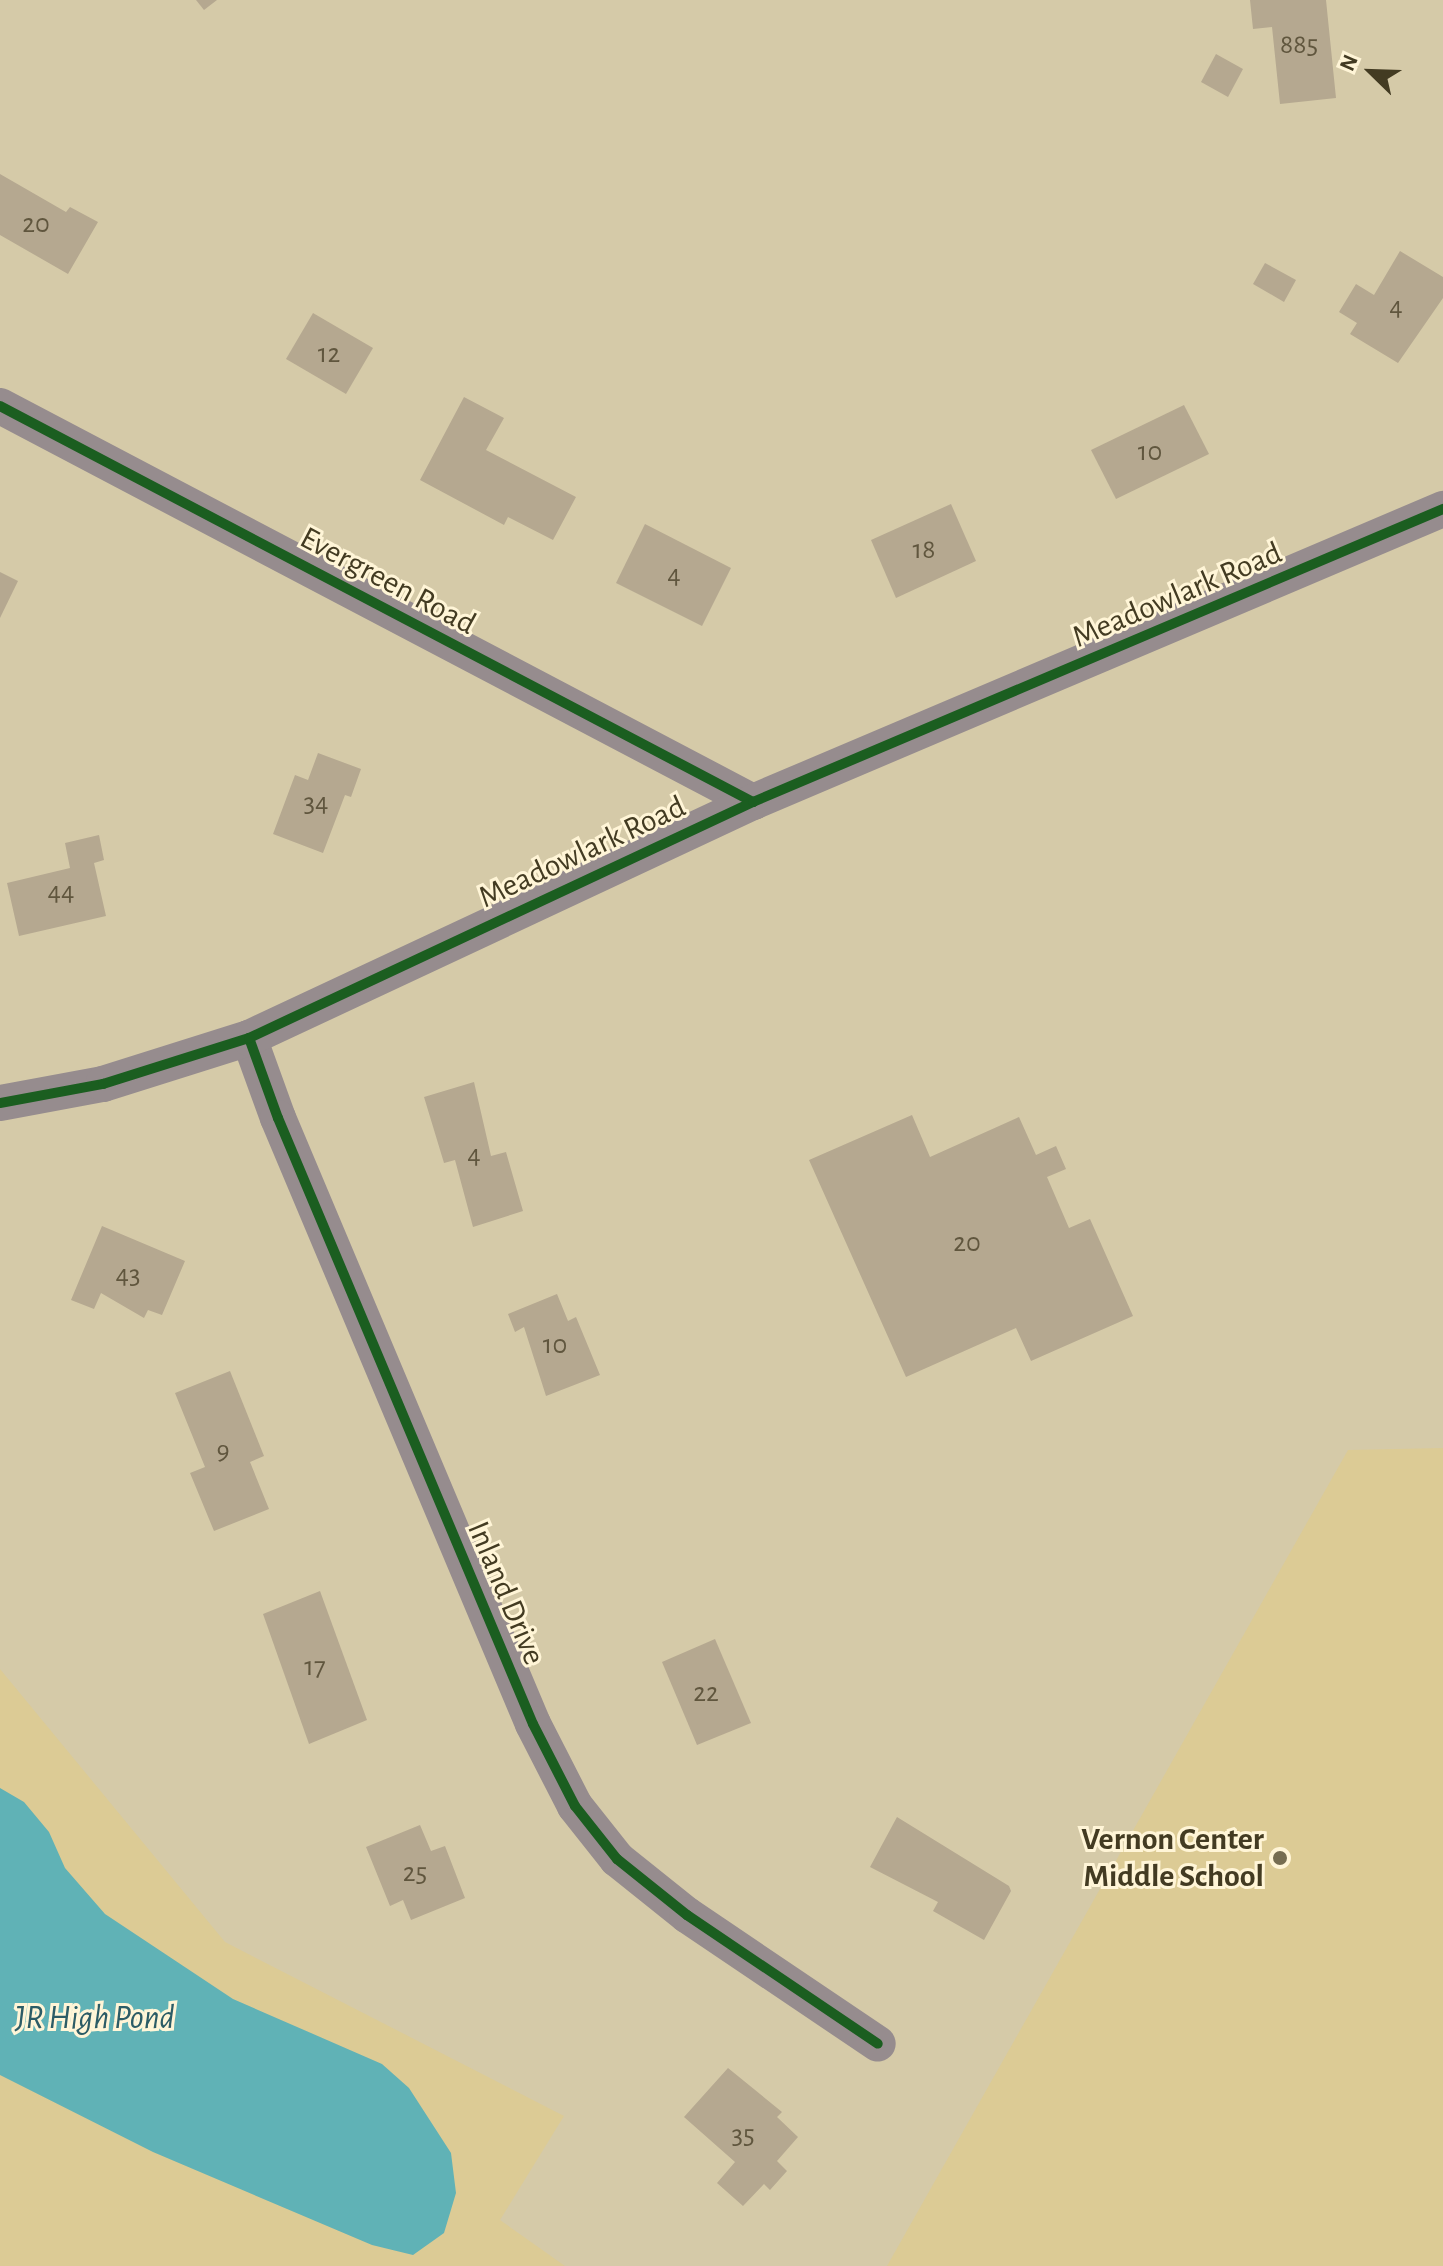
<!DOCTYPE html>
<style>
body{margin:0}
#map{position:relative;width:1443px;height:2266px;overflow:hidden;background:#d5caa8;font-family:"Alegreya Sans",sans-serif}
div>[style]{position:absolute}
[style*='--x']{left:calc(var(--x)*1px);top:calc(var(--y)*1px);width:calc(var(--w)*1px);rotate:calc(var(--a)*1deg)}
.built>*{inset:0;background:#dccb95}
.water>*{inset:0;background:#60b2b6}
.building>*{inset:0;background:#b5a890}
.street>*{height:36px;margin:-18px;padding:0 18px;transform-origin:18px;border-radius:18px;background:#968c8e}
.cycleway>*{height:10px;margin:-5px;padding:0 5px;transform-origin:5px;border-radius:5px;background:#1b5e20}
.dots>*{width:22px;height:22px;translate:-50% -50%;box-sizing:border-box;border:4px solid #fff5d7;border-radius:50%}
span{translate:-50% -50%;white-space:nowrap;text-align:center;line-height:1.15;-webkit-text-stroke:6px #fff5d7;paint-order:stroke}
.number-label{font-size:28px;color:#60563e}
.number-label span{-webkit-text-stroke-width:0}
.street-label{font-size:32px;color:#433b22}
.poi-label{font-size:32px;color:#433b22;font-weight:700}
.right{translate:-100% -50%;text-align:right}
.water-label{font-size:34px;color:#2c5c66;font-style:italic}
.north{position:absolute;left:1331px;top:32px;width:80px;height:80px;-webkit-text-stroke:6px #fff5d7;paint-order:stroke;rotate:293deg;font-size:22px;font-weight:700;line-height:32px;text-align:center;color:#433b22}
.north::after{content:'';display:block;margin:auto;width:28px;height:36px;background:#433b22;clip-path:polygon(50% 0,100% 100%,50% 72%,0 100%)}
</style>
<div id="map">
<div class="built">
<i style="clip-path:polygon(1443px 1448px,1443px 2266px,887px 2266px,1348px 1450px)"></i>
<i style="clip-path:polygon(0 1669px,225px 1942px,564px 2116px,500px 2220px,565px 2266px,0 2266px)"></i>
</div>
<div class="water">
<i style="clip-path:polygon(0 1788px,24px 1802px,49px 1832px,65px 1868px,105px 1914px,233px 1999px,382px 2064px,409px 2088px,451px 2153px,456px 2193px,444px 2233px,413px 2255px,372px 2245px,153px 2152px,0 2075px)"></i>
</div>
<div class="building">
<i style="clip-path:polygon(196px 0,217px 0,204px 10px)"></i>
<i style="clip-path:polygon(1250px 0,1326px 0,1336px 98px,1280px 104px,1272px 27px,1253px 29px)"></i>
<i style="clip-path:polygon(1216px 54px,1243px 69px,1228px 97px,1201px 82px)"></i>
<i style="clip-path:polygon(0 174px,66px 212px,70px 207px,98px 222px,68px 274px,0 235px)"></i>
<i style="clip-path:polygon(1400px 251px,1443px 277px,1443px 298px,1398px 363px,1350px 334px,1357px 323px,1339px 312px,1356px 284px,1374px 295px)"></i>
<i style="clip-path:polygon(1265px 263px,1296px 280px,1284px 302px,1253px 284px)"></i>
<i style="clip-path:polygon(313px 313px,373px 348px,346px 394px,286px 359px)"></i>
<i style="clip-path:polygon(464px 397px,504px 418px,486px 450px,576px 497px,553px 540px,508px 517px,504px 525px,420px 480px)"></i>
<i style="clip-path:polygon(1184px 405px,1209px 454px,1116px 499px,1091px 450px)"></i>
<i style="clip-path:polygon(951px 504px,976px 561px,896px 598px,871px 540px)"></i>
<i style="clip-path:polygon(645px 524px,731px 568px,702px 626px,616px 583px)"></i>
<i style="clip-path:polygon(0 572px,18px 581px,0 618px)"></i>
<i style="clip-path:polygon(318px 753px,361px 769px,351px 797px,345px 795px,323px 853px,273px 834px,295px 775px,308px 780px)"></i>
<i style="clip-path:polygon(99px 835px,104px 860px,94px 863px,106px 916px,19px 936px,7px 883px,70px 868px,65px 843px)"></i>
<i style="clip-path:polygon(474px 1082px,491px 1156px,506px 1152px,523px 1211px,473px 1227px,455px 1160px,444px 1163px,424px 1097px)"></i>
<i style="clip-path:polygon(912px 1115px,930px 1157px,1019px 1117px,1036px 1155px,1056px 1146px,1066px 1169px,1047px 1177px,1069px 1228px,1090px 1219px,1133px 1316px,1031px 1361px,1016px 1328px,906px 1377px,809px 1160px)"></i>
<i style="clip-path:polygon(102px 1226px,185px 1261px,162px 1315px,148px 1310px,144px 1318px,101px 1293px,94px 1309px,71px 1300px)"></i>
<i style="clip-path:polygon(557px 1294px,568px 1321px,576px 1317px,600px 1375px,546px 1396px,524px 1327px,515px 1332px,508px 1314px)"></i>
<i style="clip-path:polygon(230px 1371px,264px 1456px,250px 1462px,269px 1509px,214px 1531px,190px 1473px,205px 1467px,175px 1393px)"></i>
<i style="clip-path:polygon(320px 1591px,367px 1720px,309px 1744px,263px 1614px)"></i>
<i style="clip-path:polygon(715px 1639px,751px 1723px,697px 1745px,662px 1662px)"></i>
<i style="clip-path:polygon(897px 1817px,1009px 1886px,1011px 1891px,984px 1940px,933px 1911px,938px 1902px,870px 1867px)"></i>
<i style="clip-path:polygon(420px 1825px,431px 1851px,445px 1846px,465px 1898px,411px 1920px,403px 1900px,390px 1906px,366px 1847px)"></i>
<i style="clip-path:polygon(728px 2068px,782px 2112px,777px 2117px,798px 2137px,777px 2161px,787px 2171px,770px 2190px,764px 2184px,743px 2206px,717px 2183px,735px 2162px,684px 2117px)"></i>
</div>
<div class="street">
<i style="--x:0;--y:406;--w:851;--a:27.74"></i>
<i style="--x:249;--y:1038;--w:85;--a:70.1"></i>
<i style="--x:278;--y:1118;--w:657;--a:67.18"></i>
<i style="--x:533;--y:1724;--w:92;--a:62.9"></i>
<i style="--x:575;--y:1806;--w:68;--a:51.6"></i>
<i style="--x:617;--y:1859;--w:90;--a:38.7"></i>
<i style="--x:687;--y:1915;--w:230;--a:34"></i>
<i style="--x:0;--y:1103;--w:105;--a:-10.5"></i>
<i style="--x:103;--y:1084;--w:153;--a:-17.5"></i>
<i style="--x:249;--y:1038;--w:557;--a:-25.09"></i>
<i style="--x:753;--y:802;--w:750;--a:-23.01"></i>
</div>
<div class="cycleway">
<i style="--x:0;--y:406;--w:851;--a:27.74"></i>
<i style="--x:249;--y:1038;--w:85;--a:70.1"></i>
<i style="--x:278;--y:1118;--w:657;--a:67.18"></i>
<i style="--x:533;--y:1724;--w:92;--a:62.9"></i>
<i style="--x:575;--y:1806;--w:68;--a:51.6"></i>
<i style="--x:617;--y:1859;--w:90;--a:38.7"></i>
<i style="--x:687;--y:1915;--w:230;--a:34"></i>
<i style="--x:0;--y:1103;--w:105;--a:-10.5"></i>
<i style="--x:103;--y:1084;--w:153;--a:-17.5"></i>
<i style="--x:249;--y:1038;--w:557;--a:-25.09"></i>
<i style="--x:753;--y:802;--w:750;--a:-23.01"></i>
</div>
<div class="dots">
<i style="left:1280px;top:1858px;background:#766d51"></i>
</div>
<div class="number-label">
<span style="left:1299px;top:45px">885</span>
<span style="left:36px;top:224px">20</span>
<span style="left:1396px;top:307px">4</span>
<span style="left:329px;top:354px">12</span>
<span style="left:1150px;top:452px">10</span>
<span style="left:924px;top:550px">18</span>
<span style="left:674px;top:575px">4</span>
<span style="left:316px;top:803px">34</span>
<span style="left:61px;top:892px">44</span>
<span style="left:474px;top:1155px">4</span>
<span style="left:967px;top:1243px">20</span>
<span style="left:128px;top:1275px">43</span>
<span style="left:555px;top:1345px">10</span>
<span style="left:223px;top:1451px">9</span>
<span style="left:315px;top:1667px">17</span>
<span style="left:706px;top:1693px">22</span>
<span style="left:415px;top:1873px">25</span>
<span style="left:743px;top:2135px">35</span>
</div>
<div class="street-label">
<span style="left:388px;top:581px;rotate:28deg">Evergreen Road</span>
<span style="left:1177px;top:595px;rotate:-23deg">Meadowlark Road</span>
<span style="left:582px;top:852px;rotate:-25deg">Meadowlark Road</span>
<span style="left:506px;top:1593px;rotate:67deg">Inland Drive</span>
</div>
<div class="poi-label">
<span class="right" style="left:1264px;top:1858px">Vernon Center<br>Middle School</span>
</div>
<div class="water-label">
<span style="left:95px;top:2019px">JR High Pond</span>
</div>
<div class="north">N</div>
</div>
